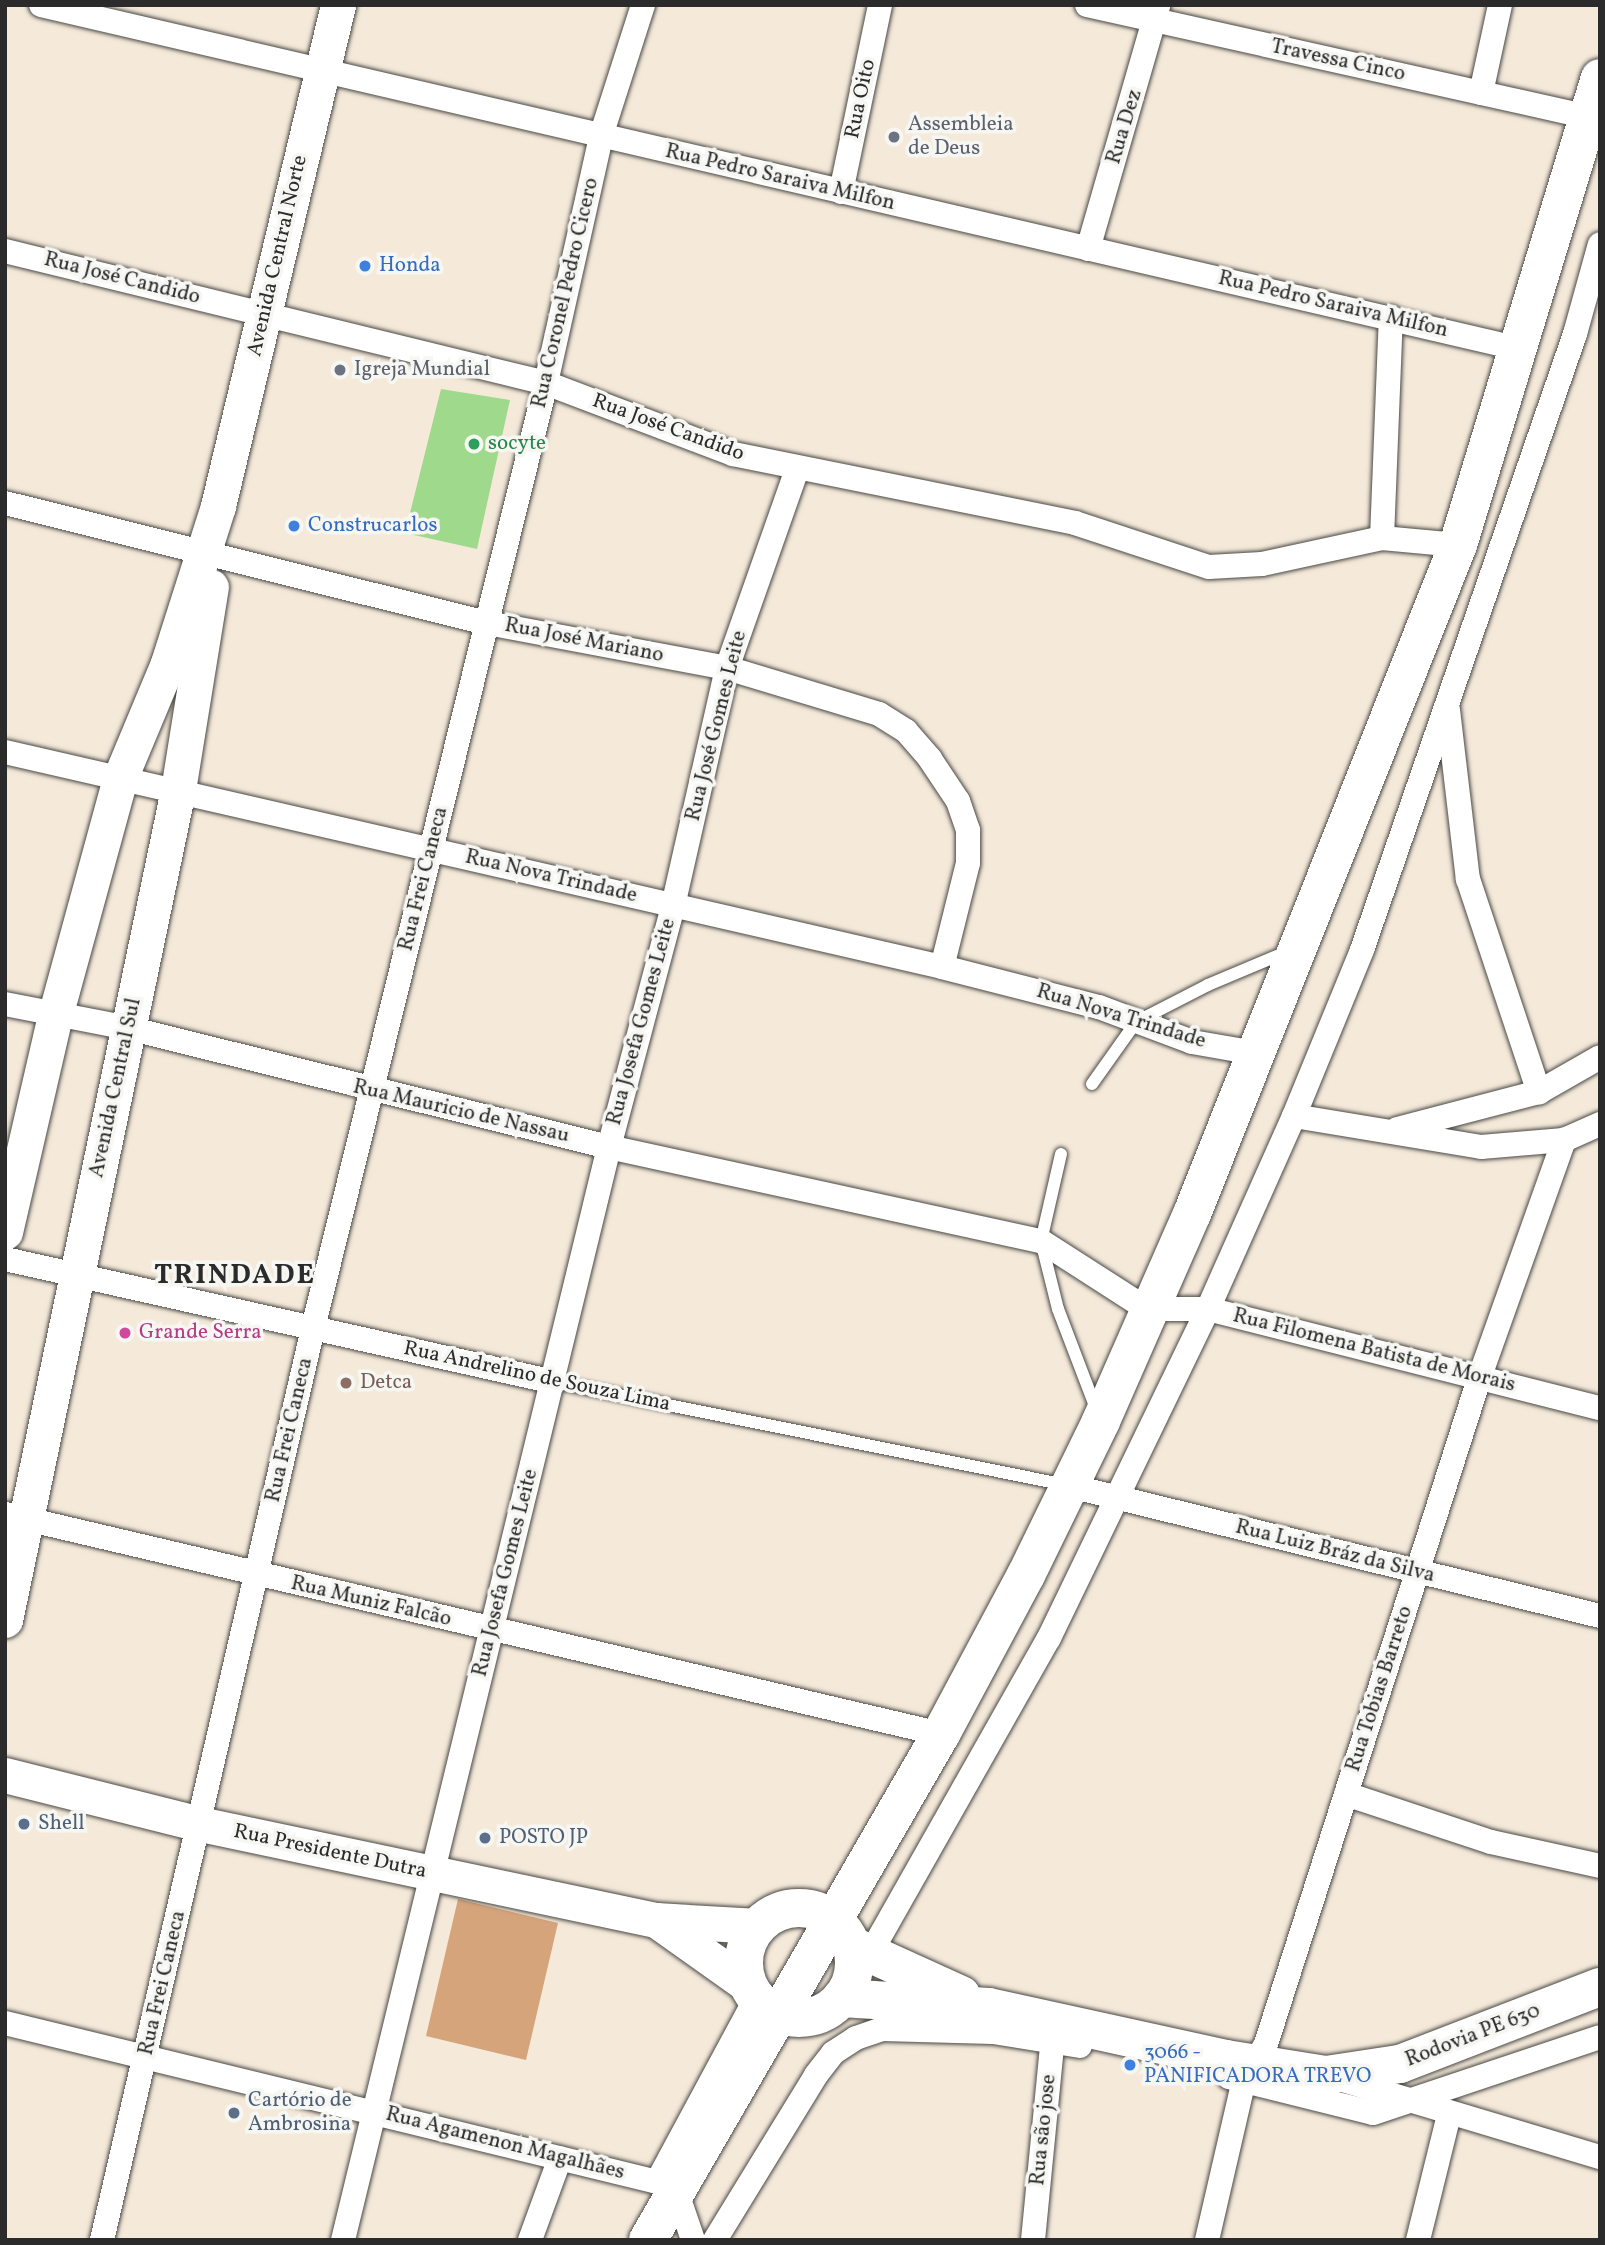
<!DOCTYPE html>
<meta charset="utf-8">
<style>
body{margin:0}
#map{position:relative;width:1605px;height:2245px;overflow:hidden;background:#f5eada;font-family:Vollkorn,serif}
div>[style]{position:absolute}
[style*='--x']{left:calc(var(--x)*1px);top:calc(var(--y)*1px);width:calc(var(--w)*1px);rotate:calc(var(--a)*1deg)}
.green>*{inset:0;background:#9fd98c}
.building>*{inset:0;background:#d6a47b}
.roads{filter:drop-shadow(0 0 2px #494845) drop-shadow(0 0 2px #494845)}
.service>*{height:12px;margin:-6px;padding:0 6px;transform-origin:6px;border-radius:6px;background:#fff}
.minor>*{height:24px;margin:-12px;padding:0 12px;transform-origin:12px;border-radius:12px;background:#fff}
.secondary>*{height:35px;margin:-17.5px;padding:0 17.5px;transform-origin:17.5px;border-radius:17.5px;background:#fff}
.primary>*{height:38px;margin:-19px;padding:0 19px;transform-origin:19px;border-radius:19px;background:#fff}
.primary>.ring{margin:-19px;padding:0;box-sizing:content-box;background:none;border:38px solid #fff;border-radius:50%}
.trunk>*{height:38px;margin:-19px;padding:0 19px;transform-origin:19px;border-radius:19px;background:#fff}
.dots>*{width:19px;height:19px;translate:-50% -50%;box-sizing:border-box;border:4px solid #f6f6f2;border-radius:50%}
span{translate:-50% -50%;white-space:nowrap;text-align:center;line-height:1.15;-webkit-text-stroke:7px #f6f6f2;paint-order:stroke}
.street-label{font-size:21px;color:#2b2b2b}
.worship-label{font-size:21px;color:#5b616d}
.left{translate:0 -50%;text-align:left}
.shop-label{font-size:21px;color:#366cbe}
.leisure-label{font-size:21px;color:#27864d}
.hotel-label{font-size:21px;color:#b23c85}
.education-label{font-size:21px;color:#785e54}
.service-label{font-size:21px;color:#4e5e75}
.district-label{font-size:28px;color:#2b2b2b;font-weight:700;letter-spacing:2px}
.frame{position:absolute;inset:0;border:7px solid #2b2b2b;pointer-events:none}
</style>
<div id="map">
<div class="green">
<i style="clip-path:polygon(441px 389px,510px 400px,477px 549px,405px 533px)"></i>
</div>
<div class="building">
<i style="clip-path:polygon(458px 1899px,558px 1923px,526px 2060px,426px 2036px)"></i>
</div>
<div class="roads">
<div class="service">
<i style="--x:1092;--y:1084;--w:76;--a:-54.6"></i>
<i style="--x:1136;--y:1022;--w:81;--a:-27.2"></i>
<i style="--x:1208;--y:985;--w:88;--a:-22.8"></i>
<i style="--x:1061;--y:1154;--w:89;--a:102.9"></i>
<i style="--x:1041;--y:1241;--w:70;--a:76"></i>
<i style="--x:1058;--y:1309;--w:109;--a:69.1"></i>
<i style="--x:554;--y:1382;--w:522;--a:11.37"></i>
</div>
<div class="minor">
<i style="--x:41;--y:5;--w:1518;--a:13.09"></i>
<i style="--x:1087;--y:5;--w:514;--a:12.58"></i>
<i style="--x:1481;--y:93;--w:90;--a:-77.8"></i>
<i style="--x:841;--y:192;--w:191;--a:-78.2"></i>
<i style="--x:1088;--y:249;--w:253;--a:-73.9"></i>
<i style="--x:5;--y:251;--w:557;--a:13.71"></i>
<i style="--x:546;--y:383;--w:200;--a:20.8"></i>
<i style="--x:733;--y:454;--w:349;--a:11.4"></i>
<i style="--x:1075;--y:523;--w:141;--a:18.2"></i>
<i style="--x:1209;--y:567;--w:53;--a:-3.2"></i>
<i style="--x:1262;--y:564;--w:123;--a:-12.2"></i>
<i style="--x:1382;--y:538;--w:76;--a:5.3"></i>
<i style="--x:5;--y:503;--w:497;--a:14"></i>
<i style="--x:487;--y:623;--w:244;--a:10.6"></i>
<i style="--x:727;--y:668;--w:159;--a:16.8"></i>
<i style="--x:879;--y:714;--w:32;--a:32"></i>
<i style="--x:906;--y:731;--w:37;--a:49"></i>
<i style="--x:930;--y:759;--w:50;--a:56.3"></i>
<i style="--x:958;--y:801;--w:31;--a:71"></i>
<i style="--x:968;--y:830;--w:33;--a:90"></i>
<i style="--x:968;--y:863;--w:107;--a:104"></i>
<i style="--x:1382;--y:538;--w:221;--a:-87.7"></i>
<i style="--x:1448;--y:710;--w:170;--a:83.3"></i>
<i style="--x:1468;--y:879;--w:225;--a:71.6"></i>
<i style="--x:5;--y:752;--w:961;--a:12.92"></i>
<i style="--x:942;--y:967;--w:162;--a:14.3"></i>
<i style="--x:1099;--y:1007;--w:99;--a:20.6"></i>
<i style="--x:1192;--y:1042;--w:65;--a:9.8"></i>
<i style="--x:5;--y:1004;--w:125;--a:11"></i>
<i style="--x:128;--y:1028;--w:496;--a:13.9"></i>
<i style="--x:609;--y:1147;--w:442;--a:12.3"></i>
<i style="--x:1041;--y:1241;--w:126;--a:32.7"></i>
<i style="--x:1147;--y:1309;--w:61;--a:0"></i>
<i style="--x:1208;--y:1309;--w:404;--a:14.2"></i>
<i style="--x:1294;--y:1116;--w:190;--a:9.4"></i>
<i style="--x:1481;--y:1147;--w:83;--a:-4.8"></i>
<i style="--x:1564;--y:1140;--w:39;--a:-24"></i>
<i style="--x:1397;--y:1129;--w:147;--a:-14.6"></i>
<i style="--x:1539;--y:1092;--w:70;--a:-29.8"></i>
<i style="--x:5;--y:1259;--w:563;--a:12.63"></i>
<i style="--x:1070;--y:1486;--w:546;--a:13.78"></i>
<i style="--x:5;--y:1514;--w:962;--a:13.23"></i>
<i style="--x:1346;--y:1794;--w:153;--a:18.3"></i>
<i style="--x:1491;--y:1842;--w:112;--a:12.4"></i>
<i style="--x:870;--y:1954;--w:363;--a:-60.5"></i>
<i style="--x:1049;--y:1638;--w:365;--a:-64.2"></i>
<i style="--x:1208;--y:1309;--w:211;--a:-66"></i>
<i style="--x:1294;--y:1116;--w:179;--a:-67.7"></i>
<i style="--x:1362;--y:950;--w:652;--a:-70.93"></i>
<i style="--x:1575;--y:334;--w:93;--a:-74.5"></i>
<i style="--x:5;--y:2023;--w:671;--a:13.7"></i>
<i style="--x:657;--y:2182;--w:21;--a:23"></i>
<i style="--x:676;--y:2190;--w:53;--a:71.2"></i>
<i style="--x:1229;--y:2077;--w:148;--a:14"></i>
<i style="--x:1373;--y:2113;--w:239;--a:-18.5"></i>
<i style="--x:1336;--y:2078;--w:276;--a:16.7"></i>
<i style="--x:657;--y:2182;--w:209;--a:-61.7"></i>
<i style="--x:102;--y:2240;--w:936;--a:-76.97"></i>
<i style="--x:313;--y:1328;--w:973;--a:-76.15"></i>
<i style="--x:546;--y:383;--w:253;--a:-77.4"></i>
<i style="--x:601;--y:136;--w:138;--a:-72.2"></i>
<i style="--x:343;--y:2240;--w:1125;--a:-76.32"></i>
<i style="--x:609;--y:1147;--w:249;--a:-75.1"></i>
<i style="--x:673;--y:906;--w:244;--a:-77.2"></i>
<i style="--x:727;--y:668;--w:211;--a:-70.6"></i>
<i style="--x:530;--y:2240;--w:87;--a:-69.9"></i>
<i style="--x:715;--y:2240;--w:193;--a:-58.5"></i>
<i style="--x:816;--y:2075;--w:28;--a:-52"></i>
<i style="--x:833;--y:2053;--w:27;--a:-33"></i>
<i style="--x:856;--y:2038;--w:28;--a:-19"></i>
<i style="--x:882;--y:2029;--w:111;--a:1.5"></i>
<i style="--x:993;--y:2032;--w:88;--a:9.1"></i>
<i style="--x:1033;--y:2240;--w:216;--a:-84.4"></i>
<i style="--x:1207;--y:2240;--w:164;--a:-77"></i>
<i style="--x:1244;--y:2080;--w:42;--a:-58.6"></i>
<i style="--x:1266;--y:2044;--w:701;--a:-72.24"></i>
<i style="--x:1480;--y:1376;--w:251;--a:-70.4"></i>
<i style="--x:1418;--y:2240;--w:129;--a:-76.1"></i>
</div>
<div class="secondary">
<i style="--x:5;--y:1232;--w:222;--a:-77"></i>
<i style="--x:55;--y:1016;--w:247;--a:-74.7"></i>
<i style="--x:120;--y:778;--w:125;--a:-67.3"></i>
<i style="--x:168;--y:663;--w:165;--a:-72.3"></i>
<i style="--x:218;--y:506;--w:515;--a:-76.53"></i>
<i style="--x:5;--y:1620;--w:848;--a:-78.23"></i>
<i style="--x:178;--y:790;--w:206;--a:-80.8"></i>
<i style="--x:5;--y:1775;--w:201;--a:14.1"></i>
<i style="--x:200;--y:1824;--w:466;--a:11.9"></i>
<i style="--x:656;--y:1920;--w:102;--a:3.4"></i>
<i style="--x:656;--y:1920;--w:114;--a:35.4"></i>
</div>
<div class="primary">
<i class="ring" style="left:744px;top:1908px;width:72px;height:72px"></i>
<i style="--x:851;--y:1945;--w:121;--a:24.4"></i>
<i style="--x:841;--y:1998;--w:148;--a:3.5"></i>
<i style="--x:989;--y:2007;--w:243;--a:12.4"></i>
<i style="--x:1226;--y:2059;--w:101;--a:9.1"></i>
<i style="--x:1326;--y:2075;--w:75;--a:-8.5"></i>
<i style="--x:1400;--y:2064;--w:214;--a:-21.1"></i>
</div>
<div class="trunk">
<i style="--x:648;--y:2240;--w:585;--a:-59.93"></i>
<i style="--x:941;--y:1734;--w:180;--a:-61.9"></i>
<i style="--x:1026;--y:1575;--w:171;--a:-64"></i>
<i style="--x:1101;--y:1421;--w:226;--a:-66.3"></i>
<i style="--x:1192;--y:1214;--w:720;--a:-68.32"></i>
<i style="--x:1458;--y:545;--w:488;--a:-73.1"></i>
</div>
</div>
<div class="dots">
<i style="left:894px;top:137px;background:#6b7280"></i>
<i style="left:365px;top:266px;background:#3f7fe0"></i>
<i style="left:340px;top:370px;background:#6b7280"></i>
<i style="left:474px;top:444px;background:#2e9e5b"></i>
<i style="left:294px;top:526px;background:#3f7fe0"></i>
<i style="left:125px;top:1333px;background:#d1479c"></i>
<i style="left:346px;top:1383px;background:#8d6e63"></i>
<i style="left:24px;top:1824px;background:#5c6f8a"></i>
<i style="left:485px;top:1838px;background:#5c6f8a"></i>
<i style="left:1130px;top:2065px;background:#3f7fe0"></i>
<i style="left:234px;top:2113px;background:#5c6f8a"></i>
</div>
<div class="street-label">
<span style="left:1338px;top:61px;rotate:12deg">Travessa Cinco</span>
<span style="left:861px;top:99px;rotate:-78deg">Rua Oito</span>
<span style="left:1125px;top:127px;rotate:-73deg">Rua Dez</span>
<span style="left:780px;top:178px;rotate:13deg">Rua Pedro Saraiva Milfon</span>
<span style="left:278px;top:256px;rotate:-77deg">Avenida Central Norte</span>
<span style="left:122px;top:279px;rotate:14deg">Rua José Candido</span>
<span style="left:566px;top:293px;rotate:-77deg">Rua Coronel Pedro Cicero</span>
<span style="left:1333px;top:305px;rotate:13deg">Rua Pedro Saraiva Milfon</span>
<span style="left:668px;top:428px;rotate:20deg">Rua José Candido</span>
<span style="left:584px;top:641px;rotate:11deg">Rua José Mariano</span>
<span style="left:717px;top:726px;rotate:-76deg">Rua José Gomes Leite</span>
<span style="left:551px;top:877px;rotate:13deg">Rua Nova Trindade</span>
<span style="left:424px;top:879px;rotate:-76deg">Rua Frei Caneca</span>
<span style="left:1121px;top:1017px;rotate:17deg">Rua Nova Trindade</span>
<span style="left:642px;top:1022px;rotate:-75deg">Rua Josefa Gomes Leite</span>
<span style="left:116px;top:1088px;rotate:-78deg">Avenida Central Sul</span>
<span style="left:461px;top:1112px;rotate:13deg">Rua Mauricio de Nassau</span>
<span style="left:1374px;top:1351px;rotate:14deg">Rua Filomena Batista de Morais</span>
<span style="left:537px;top:1377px;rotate:12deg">Rua Andrelino de Souza Lima</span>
<span style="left:290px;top:1430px;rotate:-77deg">Rua Frei Caneca</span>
<span style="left:1335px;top:1552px;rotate:14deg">Rua Luiz Bráz da Silva</span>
<span style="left:506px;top:1573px;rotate:-76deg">Rua Josefa Gomes Leite</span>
<span style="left:371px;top:1602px;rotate:13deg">Rua Muniz Falcão</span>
<span style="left:1380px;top:1689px;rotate:-72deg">Rua Tobias Barreto</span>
<span style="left:330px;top:1852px;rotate:12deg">Rua Presidente Dutra</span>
<span style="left:163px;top:1983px;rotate:-77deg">Rua Frei Caneca</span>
<span style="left:1473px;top:2036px;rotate:-21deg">Rodovia PE 630</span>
<span style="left:1044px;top:2130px;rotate:-84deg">Rua são jose</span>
<span style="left:505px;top:2144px;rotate:14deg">Rua Agamenon Magalhães</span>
</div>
<div class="worship-label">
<span class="left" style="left:908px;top:137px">Assembleia<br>de Deus</span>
<span class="left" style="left:354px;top:370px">Igreja Mundial</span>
</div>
<div class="shop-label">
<span class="left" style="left:379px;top:266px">Honda</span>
<span class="left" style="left:308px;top:526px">Construcarlos</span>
<span class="left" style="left:1144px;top:2065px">3066 -<br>PANIFICADORA TREVO</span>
</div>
<div class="leisure-label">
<span class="left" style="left:488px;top:444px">socyte</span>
</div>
<div class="hotel-label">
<span class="left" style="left:139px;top:1333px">Grande Serra</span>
</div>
<div class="education-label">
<span class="left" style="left:360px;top:1383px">Detca</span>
</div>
<div class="service-label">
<span class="left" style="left:38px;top:1824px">Shell</span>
<span class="left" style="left:499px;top:1838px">POSTO JP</span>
<span class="left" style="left:248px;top:2113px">Cartório de<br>Ambrosina</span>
</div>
<div class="district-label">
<span style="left:235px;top:1276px">TRINDADE</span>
</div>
<div class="frame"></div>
</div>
